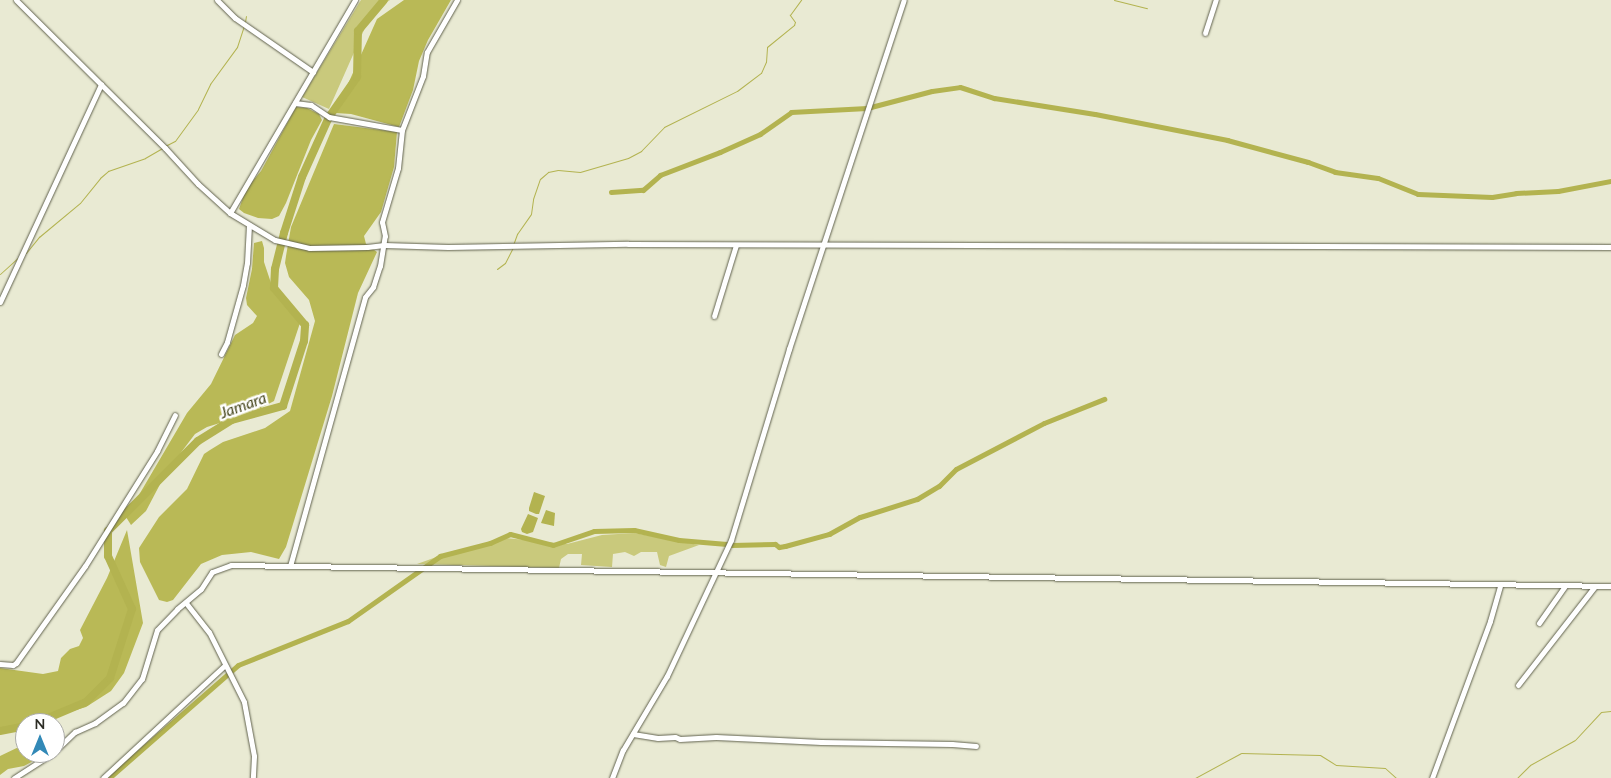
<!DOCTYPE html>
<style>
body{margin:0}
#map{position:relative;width:1611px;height:778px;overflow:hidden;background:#e9ead3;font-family:Lato,sans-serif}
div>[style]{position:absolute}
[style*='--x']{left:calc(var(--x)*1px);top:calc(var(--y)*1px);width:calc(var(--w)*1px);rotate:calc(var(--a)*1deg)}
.green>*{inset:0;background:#c9c97c}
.forest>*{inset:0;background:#b9b956}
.water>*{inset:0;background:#b3b350}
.stream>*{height:1px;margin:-0.5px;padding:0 0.5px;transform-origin:0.5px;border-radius:0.5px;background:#b3b350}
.canal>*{height:5px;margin:-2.5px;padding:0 2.5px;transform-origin:2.5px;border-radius:2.5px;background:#b3b350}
.river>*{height:8px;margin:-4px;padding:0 4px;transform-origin:4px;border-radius:4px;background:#b3b350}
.roads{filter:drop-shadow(0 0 1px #61624e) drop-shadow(0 0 1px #61624e)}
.street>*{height:5px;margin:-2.5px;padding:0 2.5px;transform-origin:2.5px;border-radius:2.5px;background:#fff}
span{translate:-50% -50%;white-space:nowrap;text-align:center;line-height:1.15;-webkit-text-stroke:5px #fff;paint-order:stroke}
.water-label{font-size:16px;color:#494920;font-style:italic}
.north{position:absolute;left:15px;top:713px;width:50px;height:50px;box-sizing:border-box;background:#fff;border:1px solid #ababa8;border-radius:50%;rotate:0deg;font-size:14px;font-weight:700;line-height:20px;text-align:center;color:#2d2d25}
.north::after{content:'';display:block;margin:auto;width:18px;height:22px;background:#3289b7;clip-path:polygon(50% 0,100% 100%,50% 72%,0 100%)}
</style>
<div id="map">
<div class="green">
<i style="clip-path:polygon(361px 0,390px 0,372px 12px,329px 109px,302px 97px)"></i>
<i style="clip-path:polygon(634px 533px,699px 545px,669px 556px,666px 567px,660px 565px,657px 552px,641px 552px,634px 556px,625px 552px,613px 554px,612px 567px,581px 565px,582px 554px,568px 554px,561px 559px,559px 568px,417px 564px,453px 551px,473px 548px,506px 538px,567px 544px,602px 535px)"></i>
</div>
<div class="forest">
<i style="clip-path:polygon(404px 0,451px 0,428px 40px,419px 61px,413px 90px,399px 127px,351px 114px,335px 113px,377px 19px)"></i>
<i style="clip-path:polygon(296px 107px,307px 108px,319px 114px,322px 120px,311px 140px,286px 203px,279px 216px,272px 219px,258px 218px,244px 213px,239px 209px,246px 189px,261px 171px)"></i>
<i style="clip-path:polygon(334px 124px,397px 132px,394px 167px,381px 212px,364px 236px,366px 244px,377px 252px,358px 293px,332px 396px,286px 547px,279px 559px,251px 552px,222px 555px,201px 564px,173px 600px,167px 602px,159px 600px,140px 562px,139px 548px,159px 517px,187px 489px,204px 454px,210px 450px,223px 442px,265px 428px,290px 411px,315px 321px,309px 300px,289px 277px,285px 263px,286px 256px,291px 227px)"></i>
<i style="clip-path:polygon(262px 241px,264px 248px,264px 262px,271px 283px,289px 309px,301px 320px,274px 401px,249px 414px,207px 427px,195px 434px,167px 471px,146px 511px,131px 525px,126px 517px,187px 413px,211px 384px,235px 335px,253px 323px,257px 316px,247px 305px,246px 298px,252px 269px,254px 243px)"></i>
<i style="clip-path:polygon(127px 530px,143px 623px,124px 673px,111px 691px,86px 707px,33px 723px,25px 723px,25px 725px,0 729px,0 668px,43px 674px,58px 671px,61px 658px,70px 649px,79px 646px,83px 638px,80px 630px,107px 578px)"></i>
<i style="clip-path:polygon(25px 744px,25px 753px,44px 753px,39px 758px,24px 766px,8px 769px,0 775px,0 756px)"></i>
</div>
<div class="water">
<i style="clip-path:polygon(534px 492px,545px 496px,539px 514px,536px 514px,529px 511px,529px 508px)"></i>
<i style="clip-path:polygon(546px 510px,555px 513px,554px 526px,541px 523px)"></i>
<i style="clip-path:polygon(528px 514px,538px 518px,533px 532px,527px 534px,522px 532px,521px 529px)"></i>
</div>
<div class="stream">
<i style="--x:1114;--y:0;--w:34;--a:14"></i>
<i style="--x:245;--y:22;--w:6;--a:-81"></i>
<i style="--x:165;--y:146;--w:11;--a:-27"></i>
<i style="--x:175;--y:141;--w:39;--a:-54"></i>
<i style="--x:198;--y:109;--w:28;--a:-64"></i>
<i style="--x:210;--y:84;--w:46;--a:-53.9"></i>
<i style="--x:237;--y:47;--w:22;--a:-72"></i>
<i style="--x:513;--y:245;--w:12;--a:-70"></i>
<i style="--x:517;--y:234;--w:24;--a:-55"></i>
<i style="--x:531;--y:214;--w:15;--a:-82"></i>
<i style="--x:533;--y:199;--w:21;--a:-71"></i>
<i style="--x:540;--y:179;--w:11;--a:-41"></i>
<i style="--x:548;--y:172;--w:10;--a:-11"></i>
<i style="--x:558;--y:170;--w:22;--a:5"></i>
<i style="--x:580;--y:172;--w:50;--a:-16.3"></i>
<i style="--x:628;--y:158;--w:15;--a:-28"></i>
<i style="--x:641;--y:151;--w:33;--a:-46"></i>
<i style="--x:664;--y:127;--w:81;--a:-26.3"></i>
<i style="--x:737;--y:91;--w:30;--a:-37"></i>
<i style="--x:761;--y:73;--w:12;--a:-66"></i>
<i style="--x:766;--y:62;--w:15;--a:-86"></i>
<i style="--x:767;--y:47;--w:35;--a:-39"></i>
<i style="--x:794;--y:25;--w:3;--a:-72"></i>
<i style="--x:795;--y:22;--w:9;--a:-126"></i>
<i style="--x:790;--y:15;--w:19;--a:-54"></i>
<i style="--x:26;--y:253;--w:21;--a:-51"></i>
<i style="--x:39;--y:237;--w:53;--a:-39.7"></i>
<i style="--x:80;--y:203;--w:32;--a:-51"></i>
<i style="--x:100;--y:178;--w:11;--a:-41"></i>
<i style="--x:108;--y:171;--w:39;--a:-19"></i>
<i style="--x:145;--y:158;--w:20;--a:-30"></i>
<i style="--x:497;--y:269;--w:10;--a:-37"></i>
<i style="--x:505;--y:263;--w:16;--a:-63"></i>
<i style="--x:0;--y:274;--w:24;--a:-42"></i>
<i style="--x:1195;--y:778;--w:52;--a:-28.5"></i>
<i style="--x:1241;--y:753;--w:79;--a:1.5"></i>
<i style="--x:1320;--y:755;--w:19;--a:32"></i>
<i style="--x:1336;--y:765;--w:49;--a:3.5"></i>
<i style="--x:1385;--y:768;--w:15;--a:42"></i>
<i style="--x:1517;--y:778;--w:18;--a:-45"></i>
<i style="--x:1530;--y:765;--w:51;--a:-29.1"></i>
<i style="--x:1575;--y:740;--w:38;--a:-47"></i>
<i style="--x:1601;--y:712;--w:10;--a:-6"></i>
</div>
<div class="canal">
<i style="--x:611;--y:192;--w:32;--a:-4"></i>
<i style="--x:643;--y:190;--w:23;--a:-41"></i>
<i style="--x:660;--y:175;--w:64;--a:-21"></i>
<i style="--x:720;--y:152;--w:44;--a:-24.2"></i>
<i style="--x:760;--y:134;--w:38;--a:-35"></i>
<i style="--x:791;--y:112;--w:76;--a:-3"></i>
<i style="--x:867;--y:108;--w:67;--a:-14.7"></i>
<i style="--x:932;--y:91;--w:28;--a:-8"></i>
<i style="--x:960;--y:87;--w:36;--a:18"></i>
<i style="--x:994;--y:98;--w:102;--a:9"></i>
<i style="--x:1095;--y:114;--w:135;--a:11.1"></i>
<i style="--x:1227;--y:140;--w:84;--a:15.2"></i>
<i style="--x:1308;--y:162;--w:29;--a:20"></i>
<i style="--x:1335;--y:172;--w:43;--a:7.9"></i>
<i style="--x:1378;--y:178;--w:43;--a:21.8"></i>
<i style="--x:1418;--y:194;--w:74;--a:2.3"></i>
<i style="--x:1492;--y:197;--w:24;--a:-9"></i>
<i style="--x:1516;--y:193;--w:42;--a:-2.7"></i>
<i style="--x:1558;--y:191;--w:54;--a:-10.7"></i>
<i style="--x:732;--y:545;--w:43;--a:-1.3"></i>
<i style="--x:775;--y:544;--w:5;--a:37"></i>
<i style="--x:779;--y:547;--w:6;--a:-9"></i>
<i style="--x:785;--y:546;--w:46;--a:-15.3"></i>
<i style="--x:829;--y:534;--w:35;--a:-29"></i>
<i style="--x:860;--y:517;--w:60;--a:-17.5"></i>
<i style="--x:917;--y:499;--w:26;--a:-31"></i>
<i style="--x:939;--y:486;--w:24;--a:-45"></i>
<i style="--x:956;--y:469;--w:99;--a:-27.6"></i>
<i style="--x:1044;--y:423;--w:65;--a:-21.8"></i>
<i style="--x:109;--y:778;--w:171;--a:-41.2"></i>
<i style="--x:238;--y:665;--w:118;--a:-21.8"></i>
<i style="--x:348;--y:621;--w:113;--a:-35.2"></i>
<i style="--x:440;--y:556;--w:52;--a:-14.6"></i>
<i style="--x:490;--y:543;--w:22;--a:-24"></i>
<i style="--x:510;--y:534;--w:44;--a:14.3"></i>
<i style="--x:553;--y:545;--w:43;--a:-18.9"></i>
<i style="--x:594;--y:531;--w:40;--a:-1.4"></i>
<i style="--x:634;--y:530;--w:46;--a:12.5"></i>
<i style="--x:679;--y:540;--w:48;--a:4.8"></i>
</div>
<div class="river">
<i style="--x:36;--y:723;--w:54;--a:-22.8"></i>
<i style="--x:86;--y:702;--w:34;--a:-45"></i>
<i style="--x:110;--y:678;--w:72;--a:-72.3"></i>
<i style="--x:132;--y:609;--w:58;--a:-114.4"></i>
<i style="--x:108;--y:556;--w:25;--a:-90"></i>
<i style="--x:108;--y:531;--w:127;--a:-45"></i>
<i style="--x:198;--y:441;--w:40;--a:-32"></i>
<i style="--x:232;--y:420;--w:53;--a:-15.4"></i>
<i style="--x:283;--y:406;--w:68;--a:-72.1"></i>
<i style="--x:304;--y:341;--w:16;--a:-86"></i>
<i style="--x:305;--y:325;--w:48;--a:-130"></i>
<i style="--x:274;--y:288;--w:19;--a:-87"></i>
<i style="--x:275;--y:269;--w:37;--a:-76"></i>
<i style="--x:284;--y:233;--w:59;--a:-72.2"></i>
<i style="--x:302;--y:177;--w:66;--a:-65.8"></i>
<i style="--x:329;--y:117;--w:49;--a:-55"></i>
<i style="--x:357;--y:77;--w:46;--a:-88.8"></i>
<i style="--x:358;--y:31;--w:40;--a:-50"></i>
<i style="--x:0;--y:731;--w:25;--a:-11"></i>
</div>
<div class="roads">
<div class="street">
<i style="--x:16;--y:0;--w:210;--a:44.8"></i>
<i style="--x:165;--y:148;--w:49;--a:47.5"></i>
<i style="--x:198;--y:184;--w:43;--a:42.2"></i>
<i style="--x:230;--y:213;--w:247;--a:-59.6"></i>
<i style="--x:217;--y:0;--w:25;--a:45"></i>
<i style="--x:235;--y:18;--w:95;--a:34.7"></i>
<i style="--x:1205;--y:33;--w:35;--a:-72"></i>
<i style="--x:295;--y:103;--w:16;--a:7"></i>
<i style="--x:311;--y:105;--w:22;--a:34"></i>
<i style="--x:329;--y:117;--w:74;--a:10.1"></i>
<i style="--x:230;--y:213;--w:52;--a:31"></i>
<i style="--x:275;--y:240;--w:35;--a:13"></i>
<i style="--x:309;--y:248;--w:58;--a:-1"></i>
<i style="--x:367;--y:247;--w:17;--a:-7"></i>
<i style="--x:384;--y:245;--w:64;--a:1.8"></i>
<i style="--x:448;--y:247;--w:180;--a:-1"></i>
<i style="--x:628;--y:244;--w:983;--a:0.17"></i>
<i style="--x:0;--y:302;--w:240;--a:-65.1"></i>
<i style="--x:714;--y:316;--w:74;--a:-72.8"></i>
<i style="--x:221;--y:354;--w:13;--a:-63"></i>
<i style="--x:227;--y:342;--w:59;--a:-74.3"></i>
<i style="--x:243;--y:285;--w:22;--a:-80"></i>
<i style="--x:247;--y:263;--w:38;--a:-87"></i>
<i style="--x:290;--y:566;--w:279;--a:-74.4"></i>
<i style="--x:365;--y:297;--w:13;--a:-51"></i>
<i style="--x:373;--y:287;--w:22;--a:-72"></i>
<i style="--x:380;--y:266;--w:30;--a:-81"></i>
<i style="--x:385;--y:236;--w:14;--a:-102"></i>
<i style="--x:382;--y:222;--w:56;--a:-73.5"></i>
<i style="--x:398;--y:168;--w:38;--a:-84"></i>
<i style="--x:402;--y:130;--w:58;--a:-68.7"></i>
<i style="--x:423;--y:76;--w:24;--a:-81"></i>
<i style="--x:427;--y:52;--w:60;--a:-60"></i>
<i style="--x:186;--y:603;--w:37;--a:52"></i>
<i style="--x:209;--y:632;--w:78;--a:63.4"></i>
<i style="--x:244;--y:702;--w:55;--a:79.5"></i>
<i style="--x:254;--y:756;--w:22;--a:93"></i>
<i style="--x:1539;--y:623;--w:45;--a:-54.9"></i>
<i style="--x:0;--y:664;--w:13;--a:4"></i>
<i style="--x:13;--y:665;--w:4;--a:-34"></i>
<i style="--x:16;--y:663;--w:119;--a:-54.6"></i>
<i style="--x:85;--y:566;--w:136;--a:-57.9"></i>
<i style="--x:157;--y:451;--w:40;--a:-63.4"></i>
<i style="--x:1518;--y:685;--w:125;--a:-52.1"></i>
<i style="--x:633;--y:734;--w:25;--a:9"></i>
<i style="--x:658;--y:738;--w:17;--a:-3"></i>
<i style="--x:675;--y:737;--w:5;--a:22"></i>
<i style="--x:680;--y:739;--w:36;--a:-3"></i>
<i style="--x:716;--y:737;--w:105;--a:2.7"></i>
<i style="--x:821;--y:742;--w:131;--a:0.9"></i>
<i style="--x:952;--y:744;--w:24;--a:5"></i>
<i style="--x:55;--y:751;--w:28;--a:-44"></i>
<i style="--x:75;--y:732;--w:22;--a:-24"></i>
<i style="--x:95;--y:723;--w:34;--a:-36"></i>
<i style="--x:123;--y:703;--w:31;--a:-52"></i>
<i style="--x:142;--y:679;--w:51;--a:-73"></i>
<i style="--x:157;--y:630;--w:29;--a:-46"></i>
<i style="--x:177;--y:609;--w:31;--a:-40"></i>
<i style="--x:201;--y:589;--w:20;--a:-57"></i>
<i style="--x:212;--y:572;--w:20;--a:-20"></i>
<i style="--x:231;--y:565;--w:1380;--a:0.87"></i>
<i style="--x:14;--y:778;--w:46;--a:-32.7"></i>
<i style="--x:103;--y:778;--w:166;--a:-42.8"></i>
<i style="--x:612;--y:778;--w:30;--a:-69"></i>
<i style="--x:623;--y:750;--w:86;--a:-59.3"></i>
<i style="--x:667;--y:676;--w:150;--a:-64.8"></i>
<i style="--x:731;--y:540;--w:200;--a:-73.1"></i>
<i style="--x:789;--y:349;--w:367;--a:-71.8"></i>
<i style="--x:1432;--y:778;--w:167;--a:-69.7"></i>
<i style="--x:1490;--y:621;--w:36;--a:-74"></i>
</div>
</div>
<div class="water-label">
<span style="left:243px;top:405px;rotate:-20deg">Jamara</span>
</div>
<div class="north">N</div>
</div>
